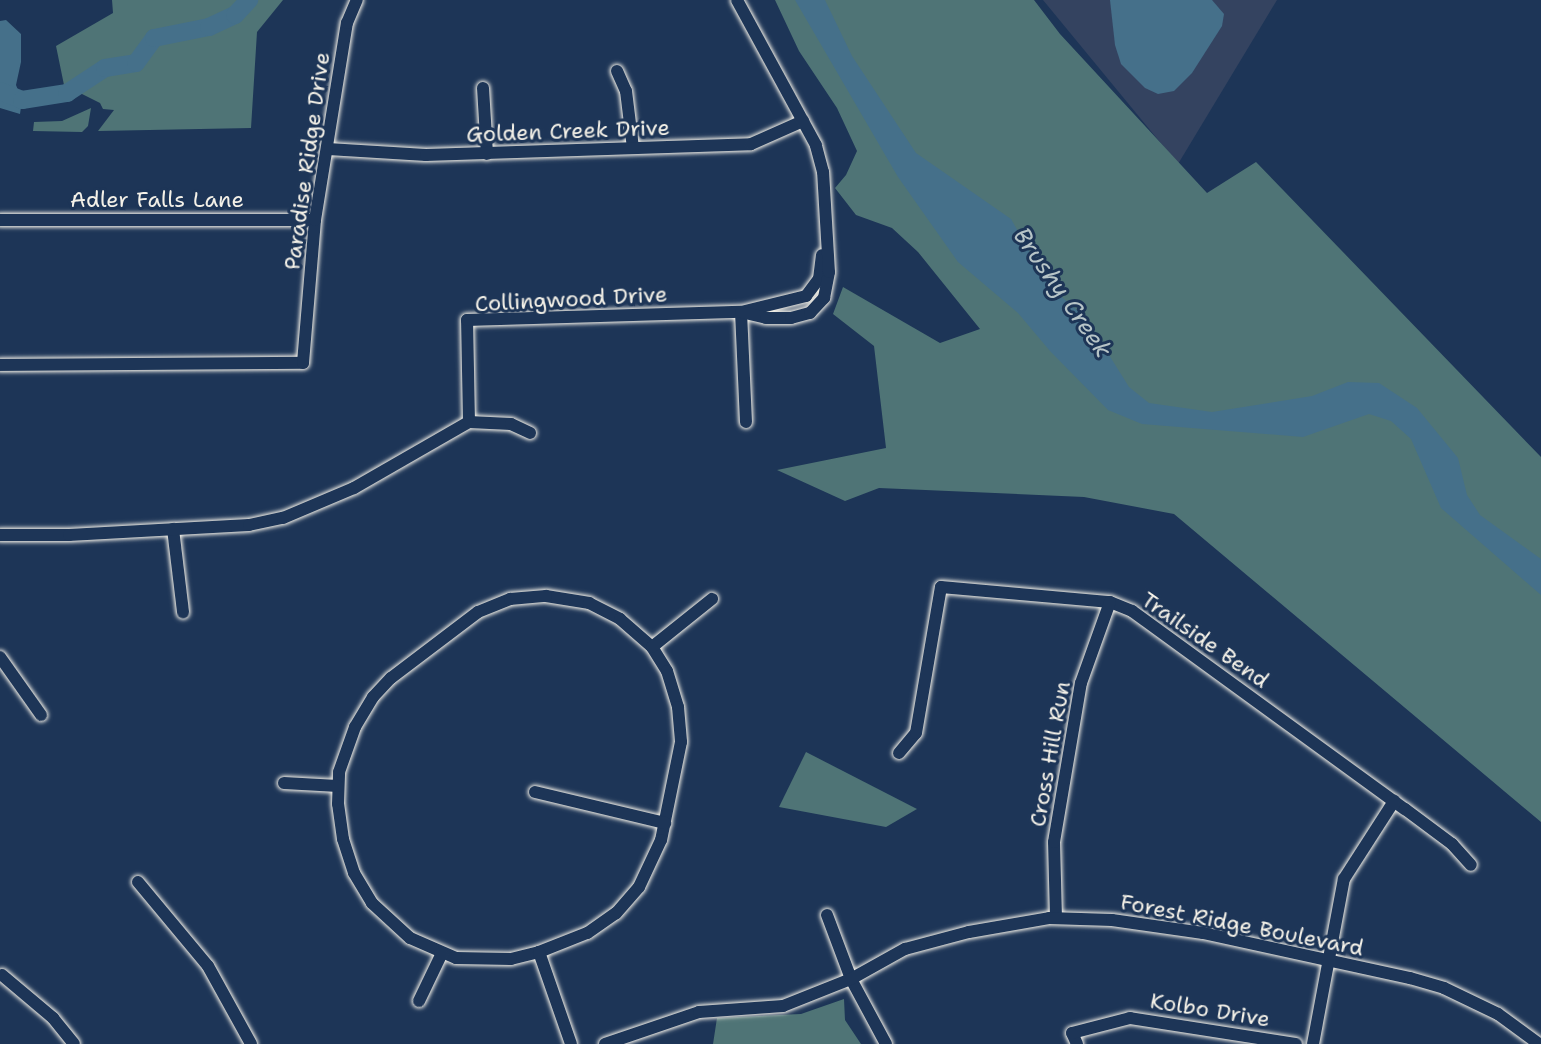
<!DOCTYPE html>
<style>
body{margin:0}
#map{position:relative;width:1541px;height:1044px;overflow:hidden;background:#1d3557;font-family:"Shantell Sans",sans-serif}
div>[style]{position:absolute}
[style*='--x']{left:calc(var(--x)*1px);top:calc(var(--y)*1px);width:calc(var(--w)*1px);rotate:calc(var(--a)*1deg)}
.built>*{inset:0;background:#344360}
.green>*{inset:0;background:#4f7476}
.water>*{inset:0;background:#45708a}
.river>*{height:18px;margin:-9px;padding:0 9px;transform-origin:9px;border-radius:9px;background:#45708a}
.roads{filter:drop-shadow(0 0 2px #f4f1e8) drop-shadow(0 0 2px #f4f1e8)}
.minor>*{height:12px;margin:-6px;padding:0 6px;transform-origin:6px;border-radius:6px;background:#1d3557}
span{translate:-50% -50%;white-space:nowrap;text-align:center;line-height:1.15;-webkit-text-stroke:6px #1d3557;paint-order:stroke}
.street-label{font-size:22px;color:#f4f1e8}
.water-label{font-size:24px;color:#b7c4c7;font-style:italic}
</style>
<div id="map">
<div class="built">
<i style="clip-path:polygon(1043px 0,1277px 0,1178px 164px)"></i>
</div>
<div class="green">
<i style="clip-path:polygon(112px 0,283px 0,257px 32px,251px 128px,98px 131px,114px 110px,103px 109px,100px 103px,64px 85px,56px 46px,113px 13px)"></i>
<i style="clip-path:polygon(775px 0,1034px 0,1060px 34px,1207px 193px,1256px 162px,1541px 457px,1541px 822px,1174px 514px,1084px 497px,879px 488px,845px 501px,777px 470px,886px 448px,874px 346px,833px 314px,843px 287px,940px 343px,980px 329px,918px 252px,892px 228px,856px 215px,835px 188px,846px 175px,857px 151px,837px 108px,799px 51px)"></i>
<i style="clip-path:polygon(91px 108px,88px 126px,82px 132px,33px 131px,34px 122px,62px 121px)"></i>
<i style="clip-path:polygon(806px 752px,917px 809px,886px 827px,779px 807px)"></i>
<i style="clip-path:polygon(844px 999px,845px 1020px,861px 1044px,713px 1044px,717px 1018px,801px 1014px)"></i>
</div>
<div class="water">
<i style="clip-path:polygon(795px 0,825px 0,852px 56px,916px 153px,1011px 219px,1049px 286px,1086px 318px,1129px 387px,1149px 403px,1212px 412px,1312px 396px,1348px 382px,1379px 383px,1417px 408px,1458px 458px,1467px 495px,1480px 515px,1541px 559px,1541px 595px,1441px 508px,1411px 439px,1391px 421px,1369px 414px,1303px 437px,1142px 424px,1108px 410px,1050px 351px,1018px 313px,958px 262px,898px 177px)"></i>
<i style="clip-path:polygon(1110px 0,1212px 0,1224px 14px,1222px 26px,1192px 73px,1174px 91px,1158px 94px,1145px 88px,1121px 64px,1115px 45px)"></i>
<i style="clip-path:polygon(6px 20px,21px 34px,21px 62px,16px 85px,22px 100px,20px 114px,0 108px,0 21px)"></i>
</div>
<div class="river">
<i style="--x:0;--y:91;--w:24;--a:22"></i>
<i style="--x:22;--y:100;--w:46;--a:-8.8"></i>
<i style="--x:67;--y:93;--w:45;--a:-33.3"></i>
<i style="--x:105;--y:68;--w:31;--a:-9"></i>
<i style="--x:136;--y:63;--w:31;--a:-54"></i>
<i style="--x:154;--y:38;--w:56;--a:-11.3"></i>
<i style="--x:209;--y:27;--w:29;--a:-25"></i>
<i style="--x:235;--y:15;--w:21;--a:-47"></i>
</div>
<div class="roads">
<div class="minor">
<i style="--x:617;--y:71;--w:22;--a:66"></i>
<i style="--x:626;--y:91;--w:57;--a:83"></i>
<i style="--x:483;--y:88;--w:66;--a:86.5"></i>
<i style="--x:328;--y:149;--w:98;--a:3.5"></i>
<i style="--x:426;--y:155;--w:325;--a:-1.9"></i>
<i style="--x:751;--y:144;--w:57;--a:-23.9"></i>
<i style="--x:0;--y:220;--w:315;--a:0"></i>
<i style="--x:741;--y:312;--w:67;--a:-13.8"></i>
<i style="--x:806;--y:296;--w:21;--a:-53"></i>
<i style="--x:819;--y:279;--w:24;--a:-83"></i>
<i style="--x:741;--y:312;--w:110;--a:87.4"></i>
<i style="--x:0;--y:365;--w:303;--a:-0.4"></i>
<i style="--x:303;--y:363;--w:144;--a:-85.2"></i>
<i style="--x:315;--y:220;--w:200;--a:-80.8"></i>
<i style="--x:347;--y:23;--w:25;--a:-67"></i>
<i style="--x:469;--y:422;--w:102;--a:-91.1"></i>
<i style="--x:467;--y:320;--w:274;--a:-1.7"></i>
<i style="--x:741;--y:312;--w:26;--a:13"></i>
<i style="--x:766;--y:318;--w:25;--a:0"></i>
<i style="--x:791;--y:318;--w:20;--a:-15"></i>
<i style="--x:810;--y:313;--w:21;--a:-47"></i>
<i style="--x:824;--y:298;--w:26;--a:-79"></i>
<i style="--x:829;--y:272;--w:100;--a:-93.4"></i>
<i style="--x:823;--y:172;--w:28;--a:-105"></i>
<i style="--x:816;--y:145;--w:165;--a:-118.6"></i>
<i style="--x:469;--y:422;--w:42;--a:2.7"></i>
<i style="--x:511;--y:424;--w:21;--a:25"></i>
<i style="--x:173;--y:529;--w:84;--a:83.1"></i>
<i style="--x:0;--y:535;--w:69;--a:0"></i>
<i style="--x:69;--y:535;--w:180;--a:-3.2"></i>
<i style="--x:249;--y:525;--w:35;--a:-12"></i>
<i style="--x:283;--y:518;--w:77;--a:-22.9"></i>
<i style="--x:354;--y:488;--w:133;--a:-29.9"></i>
<i style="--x:546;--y:596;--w:44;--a:9.2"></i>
<i style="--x:589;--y:603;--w:35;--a:27"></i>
<i style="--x:620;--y:619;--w:43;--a:41.2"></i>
<i style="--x:652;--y:647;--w:28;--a:58"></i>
<i style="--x:667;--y:671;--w:38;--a:73"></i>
<i style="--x:678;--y:707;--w:35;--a:85"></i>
<i style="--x:681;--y:742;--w:100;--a:101.5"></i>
<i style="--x:661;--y:840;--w:52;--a:115.1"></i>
<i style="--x:639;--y:887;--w:35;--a:131"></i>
<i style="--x:616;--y:913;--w:35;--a:145"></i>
<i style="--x:587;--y:933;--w:52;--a:158.4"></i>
<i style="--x:539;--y:952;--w:29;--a:166"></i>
<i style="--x:511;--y:959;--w:55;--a:-179"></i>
<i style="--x:456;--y:958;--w:50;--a:-156.5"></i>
<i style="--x:410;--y:938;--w:52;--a:-137.4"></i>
<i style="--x:372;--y:903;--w:35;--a:-121"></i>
<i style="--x:354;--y:873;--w:36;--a:-108"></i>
<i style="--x:343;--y:839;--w:35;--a:-98"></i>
<i style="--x:338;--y:804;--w:32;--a:-88"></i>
<i style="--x:339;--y:772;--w:48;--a:-70.4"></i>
<i style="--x:355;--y:727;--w:35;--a:-59"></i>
<i style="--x:373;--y:697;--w:26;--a:-47"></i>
<i style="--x:391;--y:678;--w:109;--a:-37.2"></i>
<i style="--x:478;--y:612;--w:35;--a:-22"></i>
<i style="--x:510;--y:599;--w:36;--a:-5"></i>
<i style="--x:652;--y:647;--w:77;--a:-38.7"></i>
<i style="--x:0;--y:657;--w:71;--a:54.7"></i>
<i style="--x:899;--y:753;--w:26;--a:-50"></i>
<i style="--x:916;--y:733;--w:148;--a:-80.3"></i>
<i style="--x:941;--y:587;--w:170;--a:5.1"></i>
<i style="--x:1110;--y:602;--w:24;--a:22"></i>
<i style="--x:1132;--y:611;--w:337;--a:36"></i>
<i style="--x:1405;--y:809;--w:59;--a:36.7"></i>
<i style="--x:1452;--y:844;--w:28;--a:48"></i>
<i style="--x:284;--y:783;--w:54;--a:3.2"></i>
<i style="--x:535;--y:792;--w:134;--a:13.4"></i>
<i style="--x:138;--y:882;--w:109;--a:50.2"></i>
<i style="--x:208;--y:966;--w:89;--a:61.1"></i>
<i style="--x:827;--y:915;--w:68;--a:69.4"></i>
<i style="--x:851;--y:979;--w:74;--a:61.7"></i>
<i style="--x:1056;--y:918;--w:76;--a:-91.5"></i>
<i style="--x:1054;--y:842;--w:161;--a:-80.4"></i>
<i style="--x:1081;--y:683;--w:86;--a:-70.3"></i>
<i style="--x:539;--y:952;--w:97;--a:70.8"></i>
<i style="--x:2;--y:975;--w:67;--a:40.1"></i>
<i style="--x:53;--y:1018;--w:33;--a:51"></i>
<i style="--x:419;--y:1001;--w:53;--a:-64.4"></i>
<i style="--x:605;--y:1044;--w:99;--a:-18.8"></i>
<i style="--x:699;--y:1012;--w:84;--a:-4.1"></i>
<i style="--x:783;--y:1006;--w:73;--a:-21.7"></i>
<i style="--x:851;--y:979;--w:62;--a:-29.1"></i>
<i style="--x:905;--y:949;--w:66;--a:-14.9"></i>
<i style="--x:969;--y:932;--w:81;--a:-9.9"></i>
<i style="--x:1049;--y:918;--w:63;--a:1.8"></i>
<i style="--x:1112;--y:920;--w:92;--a:8.1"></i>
<i style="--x:1203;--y:933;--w:212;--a:12.3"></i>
<i style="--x:1410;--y:978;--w:35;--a:16"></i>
<i style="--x:1444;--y:988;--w:60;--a:25.7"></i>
<i style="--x:1498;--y:1014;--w:51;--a:36.2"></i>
<i style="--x:1077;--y:1044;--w:12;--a:-114"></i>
<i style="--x:1072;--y:1033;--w:60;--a:-14.5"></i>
<i style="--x:1130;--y:1018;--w:168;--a:8.9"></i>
<i style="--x:1313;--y:1044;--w:168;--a:-79.4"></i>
<i style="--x:1344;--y:879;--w:93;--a:-57.3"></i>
</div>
</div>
<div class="street-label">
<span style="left:568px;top:131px;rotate:-2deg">Golden Creek Drive</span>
<span style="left:307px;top:161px;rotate:-82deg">Paradise Ridge Drive</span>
<span style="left:157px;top:200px">Adler Falls Lane</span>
<span style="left:571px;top:299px;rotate:-3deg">Collingwood Drive</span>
<span style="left:1205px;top:640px;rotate:35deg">Trailside Bend</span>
<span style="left:1050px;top:754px;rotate:-80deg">Cross Hill Run</span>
<span style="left:1242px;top:925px;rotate:11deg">Forest Ridge Boulevard</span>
<span style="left:1210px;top:1010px;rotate:9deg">Kolbo Drive</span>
</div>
<div class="water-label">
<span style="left:1062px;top:293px;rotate:55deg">Brushy Creek</span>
</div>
</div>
